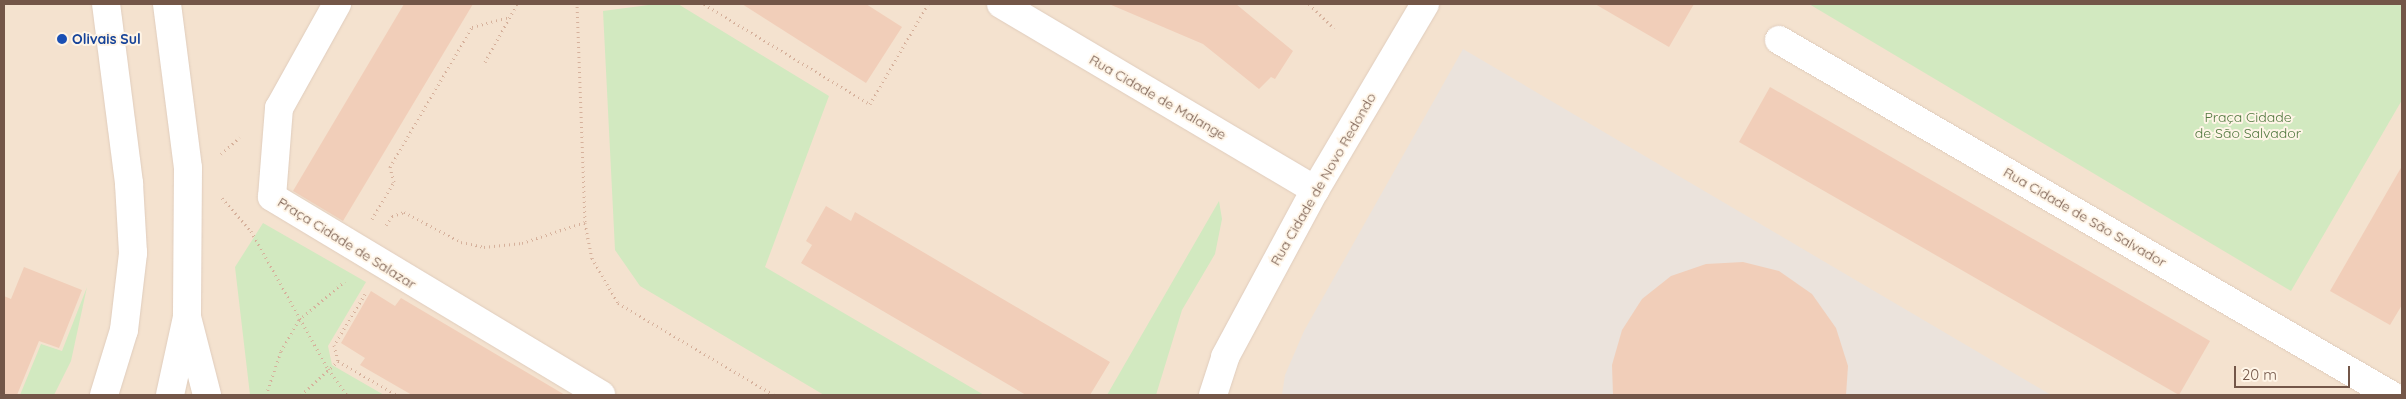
<!DOCTYPE html>
<meta charset="utf-8">
<style>
body{margin:0}
#map{position:relative;width:2406px;height:399px;overflow:hidden;background:#fcf1e1;font-family:Quicksand,sans-serif}
div>[style]{position:absolute}
[style*='--x']{left:calc(var(--x)*1px);top:calc(var(--y)*1px);width:calc(var(--w)*1px);rotate:calc(var(--a)*1deg)}
.residential>*{inset:0;background:#f4e2cf}
.industrial>*{inset:0;background:#ebe3dc}
.green>*{inset:0;background:#d2e9c0}
.building>*{inset:0;background:#f1ceb9}
.path>*{height:3px;margin-top:-1.5px;transform-origin:0;background:repeating-linear-gradient(90deg,#d6b19c 0 1px,transparent 0 5px)}
.roads{filter:drop-shadow(0 0 1px #e0cdbd) drop-shadow(0 0 1px #e0cdbd)}
.minor>*{height:28px;margin:-14px;padding:0 14px;transform-origin:14px;border-radius:14px;background:#fff}
.tertiary>*{height:28px;margin:-14px;padding:0 14px;transform-origin:14px;border-radius:14px;background:#fff}
.dots>*{width:14px;height:14px;translate:-50% -50%;box-sizing:border-box;border:2px solid #fff5e7;border-radius:50%}
span{translate:-50% -50%;white-space:nowrap;text-align:center;line-height:1.15;-webkit-text-stroke:4px #fff5e7;paint-order:stroke}
.transit-label{font-size:14px;color:#164399;font-weight:700}
.left{translate:0 -50%;text-align:left}
.street-label{font-size:14px;color:#735648}
.park-label{font-size:14px;color:#537940}
.frame{position:absolute;inset:0;border:5px solid #735648;pointer-events:none}
.scale{position:absolute;left:2234px;top:366px;width:116px;height:22px;box-sizing:border-box;border:2px solid #735648;border-top:0;padding-left:6px;font-size:15px;line-height:18px;white-space:nowrap;color:#735648;-webkit-text-stroke:4px #fff5e7;paint-order:stroke}
</style>
<div id="map">
<div class="residential">
<i style="clip-path:polygon(4px 4px,2402px 4px,2402px 395px,4px 395px)"></i>
</div>
<div class="industrial">
<i style="clip-path:polygon(1463px 49px,2051px 395px,1282px 395px,1285px 375px,1304px 331px)"></i>
</div>
<div class="green">
<i style="clip-path:polygon(656px 4px,678px 4px,829px 96px,765px 267px,984px 395px,824px 395px,640px 286px,615px 250px,603px 11px)"></i>
<i style="clip-path:polygon(1809px 4px,2402px 4px,2402px 100px,2291px 291px)"></i>
<i style="clip-path:polygon(1219px 201px,1222px 219px,1215px 254px,1182px 310px,1156px 395px,1107px 395px)"></i>
<i style="clip-path:polygon(263px 223px,366px 282px,328px 346px,332px 365px,384px 395px,250px 395px,235px 267px)"></i>
<i style="clip-path:polygon(87px 287px,71px 361px,54px 395px,20px 395px,41px 344px,62px 351px)"></i>
</div>
<div class="building">
<i style="clip-path:polygon(404px 4px,473px 4px,343px 221px,293px 191px)"></i>
<i style="clip-path:polygon(742px 4px,866px 4px,902px 27px,866px 83px)"></i>
<i style="clip-path:polygon(1109px 4px,1236px 4px,1293px 51px,1275px 79px,1271px 77px,1259px 89px,1203px 44px)"></i>
<i style="clip-path:polygon(1595px 4px,1694px 4px,1669px 47px)"></i>
<i style="clip-path:polygon(1770px 87px,2210px 341px,2179px 395px,1739px 142px)"></i>
<i style="clip-path:polygon(2402px 166px,2402px 305px,2390px 325px,2330px 291px)"></i>
<i style="clip-path:polygon(826px 206px,851px 221px,855px 212px,1110px 362px,1090px 395px,1026px 395px,801px 263px,812px 245px,806px 241px)"></i>
<i style="clip-path:polygon(1743px 262px,1779px 271px,1812px 294px,1836px 328px,1848px 366px,1846px 395px,1613px 395px,1612px 365px,1622px 330px,1642px 299px,1671px 276px,1706px 264px)"></i>
<i style="clip-path:polygon(24px 267px,82px 290px,59px 348px,39px 341px,17px 395px,4px 395px,4px 296px,11px 299px)"></i>
<i style="clip-path:polygon(371px 291px,395px 306px,401px 298px,565px 395px,412px 395px,360px 365px,365px 358px,341px 343px)"></i>
</div>
<div class="path">
<i style="--x:704;--y:4;--w:194;--a:31.1"></i>
<i style="--x:870;--y:104;--w:116;--a:-59.9"></i>
<i style="--x:1309;--y:4;--w:35;--a:44"></i>
<i style="--x:485;--y:62;--w:66;--a:-61.1"></i>
<i style="--x:221;--y:154;--w:25;--a:-42"></i>
<i style="--x:222;--y:198;--w:44;--a:48.7"></i>
<i style="--x:251;--y:231;--w:158;--a:60.8"></i>
<i style="--x:328;--y:369;--w:32;--a:54"></i>
<i style="--x:372;--y:219;--w:43;--a:-59.3"></i>
<i style="--x:394;--y:182;--w:16;--a:-105"></i>
<i style="--x:390;--y:167;--w:162;--a:-59.6"></i>
<i style="--x:472;--y:27;--w:39;--a:-15"></i>
<i style="--x:585;--y:223;--w:36;--a:79"></i>
<i style="--x:592;--y:258;--w:52;--a:60"></i>
<i style="--x:618;--y:303;--w:181;--a:30.5"></i>
<i style="--x:386;--y:225;--w:11;--a:-56"></i>
<i style="--x:392;--y:216;--w:13;--a:-18"></i>
<i style="--x:404;--y:212;--w:64;--a:27.8"></i>
<i style="--x:461;--y:242;--w:24;--a:12"></i>
<i style="--x:484;--y:247;--w:38;--a:-6"></i>
<i style="--x:522;--y:243;--w:66;--a:-18.4"></i>
<i style="--x:585;--y:222;--w:218;--a:-92.1"></i>
<i style="--x:365;--y:294;--w:60;--a:121.3"></i>
<i style="--x:334;--y:345;--w:16;--a:76"></i>
<i style="--x:338;--y:361;--w:68;--a:30"></i>
<i style="--x:266;--y:395;--w:46;--a:-71.2"></i>
<i style="--x:281;--y:351;--w:36;--a:-60"></i>
<i style="--x:299;--y:320;--w:60;--a:-40.3"></i>
<i style="--x:301;--y:395;--w:50;--a:-42.6"></i>
</div>
<div class="roads">
<div class="minor">
<i style="--x:337;--y:4;--w:119;--a:119.1"></i>
<i style="--x:279;--y:108;--w:89;--a:94.5"></i>
<i style="--x:272;--y:197;--w:384;--a:31"></i>
<i style="--x:1001;--y:4;--w:365;--a:30.6"></i>
<i style="--x:1779;--y:40;--w:708;--a:30.12"></i>
<i style="--x:187;--y:317;--w:81;--a:75.6"></i>
<i style="--x:1213;--y:395;--w:40;--a:-72"></i>
<i style="--x:1225;--y:357;--w:190;--a:-61.7"></i>
<i style="--x:1315;--y:190;--w:216;--a:-59.4"></i>
</div>
<div class="tertiary">
<i style="--x:167;--y:4;--w:165;--a:82.7"></i>
<i style="--x:188;--y:168;--w:149;--a:90.4"></i>
<i style="--x:187;--y:317;--w:80;--a:102.3"></i>
<i style="--x:104;--y:395;--w:68;--a:-72.9"></i>
<i style="--x:124;--y:330;--w:78;--a:-83.3"></i>
<i style="--x:133;--y:253;--w:70;--a:-93.3"></i>
<i style="--x:129;--y:183;--w:180;--a:-97.3"></i>
</div>
</div>
<div class="dots">
<i style="left:62px;top:39px;background:#1a4fb4"></i>
</div>
<div class="transit-label">
<span class="left" style="left:72px;top:39px">Olivais Sul</span>
</div>
<div class="street-label">
<span style="left:1158px;top:97px;rotate:30deg">Rua Cidade de Malange</span>
<span style="left:1323px;top:179px;rotate:-60deg">Rua Cidade de Novo Redondo</span>
<span style="left:2085px;top:217px;rotate:30deg">Rua Cidade de São Salvador</span>
<span style="left:347px;top:243px;rotate:32deg">Praça Cidade de Salazar</span>
</div>
<div class="park-label">
<span style="left:2248px;top:125px">Praça Cidade<br>de São Salvador</span>
</div>
<div class="frame"></div>
<div class="scale">20 m</div>
</div>
